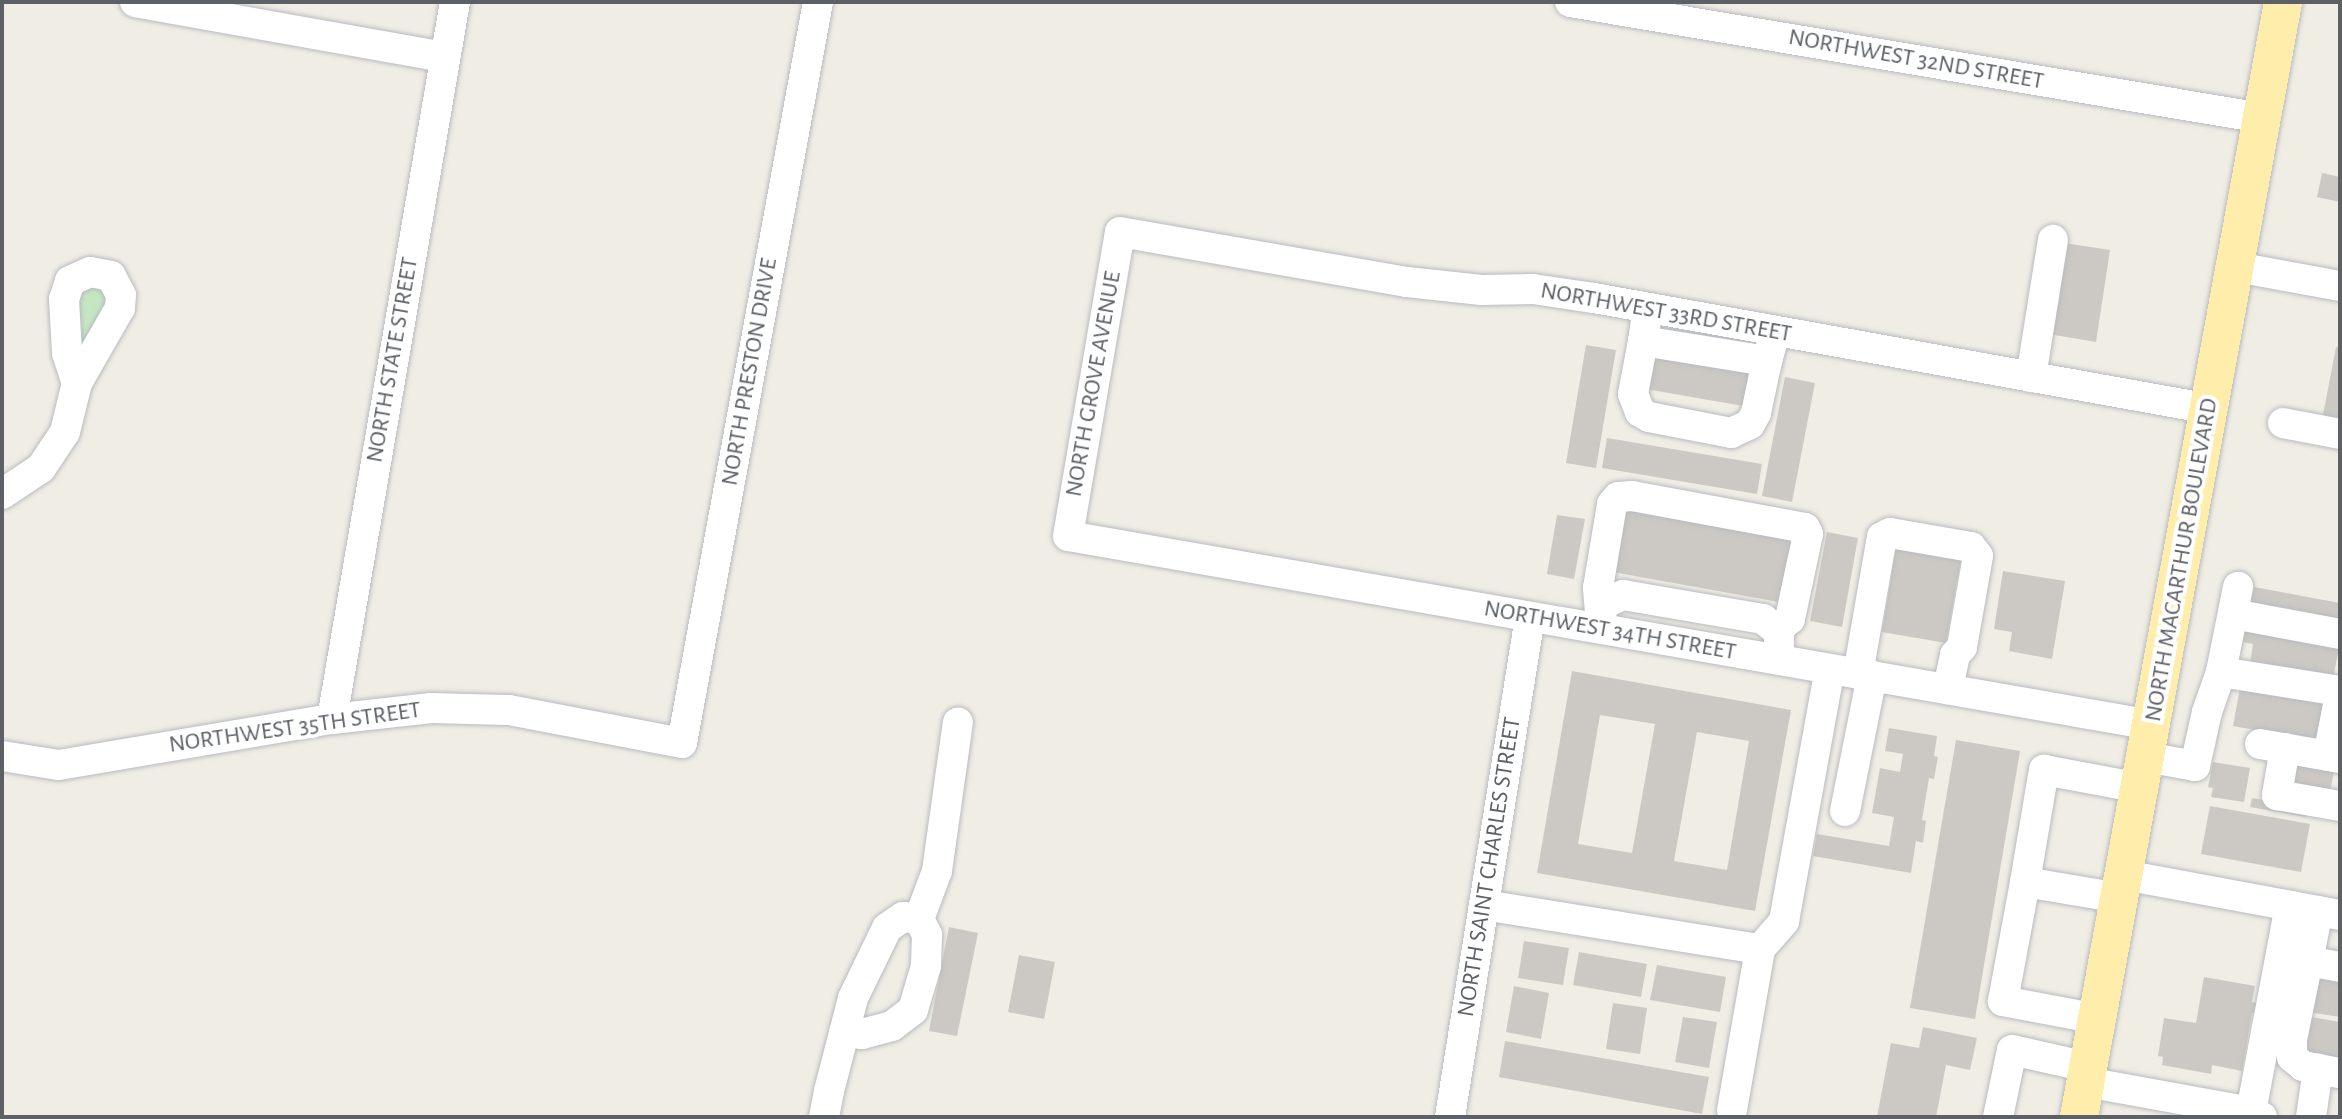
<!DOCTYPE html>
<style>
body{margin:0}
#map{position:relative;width:2342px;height:1119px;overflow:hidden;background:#f0ede5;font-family:"Alegreya Sans",sans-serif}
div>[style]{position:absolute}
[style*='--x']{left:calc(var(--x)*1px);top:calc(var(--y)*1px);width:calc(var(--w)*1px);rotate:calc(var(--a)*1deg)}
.green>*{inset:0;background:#c4e7c2}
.building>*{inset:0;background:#ccc9c4}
.roads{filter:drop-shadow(0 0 2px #b8bbbf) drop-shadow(0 0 2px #b8bbbf)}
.minor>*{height:30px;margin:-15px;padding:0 15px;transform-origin:15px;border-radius:15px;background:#fff}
.major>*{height:38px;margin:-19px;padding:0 19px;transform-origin:19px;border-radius:19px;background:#ffedab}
span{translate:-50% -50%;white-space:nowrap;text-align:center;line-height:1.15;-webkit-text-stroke:8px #fff;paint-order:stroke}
.street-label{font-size:24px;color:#5d6166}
.frame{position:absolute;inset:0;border:4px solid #5d6166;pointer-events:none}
</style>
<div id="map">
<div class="green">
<i style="clip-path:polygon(84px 285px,104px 287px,110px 303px,81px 353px,76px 310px)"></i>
</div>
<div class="building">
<i style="clip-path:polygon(2322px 173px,2340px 177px,2340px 202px,2317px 197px)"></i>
<i style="clip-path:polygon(2058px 242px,2110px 250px,2096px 342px,2043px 333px)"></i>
<i style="clip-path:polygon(1586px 345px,1616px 350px,1596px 468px,1566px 463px)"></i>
<i style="clip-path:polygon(2336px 347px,2340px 348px,2340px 418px,2323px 415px)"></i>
<i style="clip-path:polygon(1646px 351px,1755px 371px,1749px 407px,1640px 388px)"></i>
<i style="clip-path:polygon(1785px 377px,1815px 383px,1792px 502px,1762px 496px)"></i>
<i style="clip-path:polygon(1607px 438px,1762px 464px,1757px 494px,1602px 468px)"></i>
<i style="clip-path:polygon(1618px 509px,1796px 541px,1784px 603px,1607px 571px)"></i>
<i style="clip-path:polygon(1557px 515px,1585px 519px,1574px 579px,1547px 574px)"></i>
<i style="clip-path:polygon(1827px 532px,1858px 538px,1842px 627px,1810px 621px)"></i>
<i style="clip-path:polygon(1897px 542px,1962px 553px,1946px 643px,1882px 632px)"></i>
<i style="clip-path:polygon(2003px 571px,2065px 581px,2052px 659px,2009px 651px,2012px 632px,1994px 629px)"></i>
<i style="clip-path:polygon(2254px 587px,2340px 603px,2340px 623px,2250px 606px)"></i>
<i style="clip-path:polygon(2247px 625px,2340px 642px,2333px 679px,2250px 664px,2253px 644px,2243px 642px)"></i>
<i style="clip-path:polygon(evenodd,1572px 671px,1791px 710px,1755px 911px,1537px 873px,1572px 671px,1600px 715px,1655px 724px,1632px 853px,1578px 844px,1600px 715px,1572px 671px,1697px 732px,1749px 741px,1727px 870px,1674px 861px,1697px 732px)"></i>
<i style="clip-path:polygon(2240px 688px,2324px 703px,2317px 741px,2233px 726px)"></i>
<i style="clip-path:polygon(1889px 728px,1937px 736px,1934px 756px,1938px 757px,1934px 779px,1929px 778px,1922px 820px,1926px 821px,1923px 843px,1916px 841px,1911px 873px,1813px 856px,1817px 834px,1889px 846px,1894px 817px,1872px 813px,1880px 768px,1900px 772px,1903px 754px,1885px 751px)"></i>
<i style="clip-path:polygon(1956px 740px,2020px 751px,1975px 1019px,1910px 1008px)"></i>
<i style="clip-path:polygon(2213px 762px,2250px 768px,2244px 802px,2211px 797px,2213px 788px,2208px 787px)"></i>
<i style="clip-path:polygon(2291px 764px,2334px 772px,2330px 791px,2287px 783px)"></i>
<i style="clip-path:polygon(2252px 798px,2308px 808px,2306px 817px,2250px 807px)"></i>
<i style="clip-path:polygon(2210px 806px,2310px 824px,2301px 872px,2201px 854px)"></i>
<i style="clip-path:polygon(949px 927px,978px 933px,957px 1036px,929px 1031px)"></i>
<i style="clip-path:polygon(1524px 941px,1569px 948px,1563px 985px,1518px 978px)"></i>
<i style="clip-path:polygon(1579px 952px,1647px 964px,1641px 997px,1573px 985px)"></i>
<i style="clip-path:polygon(1019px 955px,1055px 962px,1044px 1019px,1008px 1012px)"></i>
<i style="clip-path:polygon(1657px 965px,1726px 977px,1720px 1012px,1650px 1000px)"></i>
<i style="clip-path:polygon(2314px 975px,2340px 979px,2340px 1017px,2308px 1012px)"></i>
<i style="clip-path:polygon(2204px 977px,2255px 986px,2252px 1002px,2268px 1005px,2266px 1015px,2252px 1013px,2242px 1071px,2212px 1065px,2211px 1074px,2162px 1065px,2163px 1057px,2158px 1056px,2164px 1018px,2196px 1023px)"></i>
<i style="clip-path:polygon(1514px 986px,1549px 993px,1541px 1039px,1506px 1032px)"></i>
<i style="clip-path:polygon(1613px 1003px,1647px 1008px,1640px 1054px,1606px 1049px)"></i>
<i style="clip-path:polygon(2306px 1016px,2340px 1022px,2340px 1063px,2299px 1056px)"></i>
<i style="clip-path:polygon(1683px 1017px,1717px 1022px,1709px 1068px,1675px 1062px)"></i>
<i style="clip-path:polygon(1923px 1027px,1977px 1038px,1970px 1070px,1946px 1065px,1936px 1117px,1877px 1117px,1891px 1043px,1919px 1048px)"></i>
<i style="clip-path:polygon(1505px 1041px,1709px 1077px,1702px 1114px,1499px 1077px)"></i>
</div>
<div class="roads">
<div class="minor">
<i style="--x:135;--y:2;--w:315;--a:10.1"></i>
<i style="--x:1570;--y:2;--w:702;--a:9.52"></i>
<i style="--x:2236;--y:267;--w:106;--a:10.4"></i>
<i style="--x:1646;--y:320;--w:21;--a:98"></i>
<i style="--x:1643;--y:341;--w:126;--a:9.2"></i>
<i style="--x:1767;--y:361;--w:18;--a:-74"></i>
<i style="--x:1643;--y:341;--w:54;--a:100.7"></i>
<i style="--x:1633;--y:394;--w:19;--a:69"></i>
<i style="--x:1640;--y:412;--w:10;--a:29"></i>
<i style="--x:1649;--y:417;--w:84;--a:11"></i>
<i style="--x:1731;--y:433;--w:21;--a:-25"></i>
<i style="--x:1750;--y:424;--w:13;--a:-61"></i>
<i style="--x:1756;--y:413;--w:53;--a:-78.1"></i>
<i style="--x:2031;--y:377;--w:139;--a:-80.9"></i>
<i style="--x:2283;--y:423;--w:58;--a:10.9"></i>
<i style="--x:2;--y:494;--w:47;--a:-33.7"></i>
<i style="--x:41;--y:468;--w:43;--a:-56.3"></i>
<i style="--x:65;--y:432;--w:50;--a:-76.2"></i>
<i style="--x:77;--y:383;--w:86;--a:-60.2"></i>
<i style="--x:120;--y:308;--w:13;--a:-86"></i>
<i style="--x:121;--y:295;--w:21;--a:-118"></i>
<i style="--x:111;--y:276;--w:21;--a:-169"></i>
<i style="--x:90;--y:272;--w:22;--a:156"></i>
<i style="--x:70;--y:281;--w:19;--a:108"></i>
<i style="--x:64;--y:299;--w:54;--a:86.8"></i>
<i style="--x:67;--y:353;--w:32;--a:72"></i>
<i style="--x:1600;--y:612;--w:24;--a:-95"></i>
<i style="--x:1598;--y:588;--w:85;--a:-80.5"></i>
<i style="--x:1612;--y:504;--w:9;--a:-49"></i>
<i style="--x:1618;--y:497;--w:14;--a:-4"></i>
<i style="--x:1632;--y:496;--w:176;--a:10.5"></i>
<i style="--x:1805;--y:528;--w:7;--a:63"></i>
<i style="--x:1808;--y:534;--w:87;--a:102"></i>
<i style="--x:1790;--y:619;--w:16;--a:142"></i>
<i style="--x:2233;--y:614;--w:109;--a:10.6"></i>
<i style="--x:1597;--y:624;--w:22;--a:-69"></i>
<i style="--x:1605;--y:603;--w:20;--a:-24"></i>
<i style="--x:1623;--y:595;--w:142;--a:9.7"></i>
<i style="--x:1763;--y:619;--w:21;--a:39"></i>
<i style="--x:1779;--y:632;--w:14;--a:90"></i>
<i style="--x:2221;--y:672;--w:121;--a:9.1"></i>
<i style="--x:1858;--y:674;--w:139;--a:-80.1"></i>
<i style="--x:1882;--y:537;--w:9;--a:-27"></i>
<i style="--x:1890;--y:533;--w:82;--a:9.8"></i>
<i style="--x:1971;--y:547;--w:11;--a:52"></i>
<i style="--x:1978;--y:556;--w:92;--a:100"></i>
<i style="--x:1962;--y:647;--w:11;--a:131"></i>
<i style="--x:1955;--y:655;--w:35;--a:102"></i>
<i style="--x:332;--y:719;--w:727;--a:-80.27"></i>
<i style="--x:2152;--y:725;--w:1100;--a:-170.11"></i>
<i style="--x:1068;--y:536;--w:308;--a:-80.3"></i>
<i style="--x:1120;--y:232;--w:291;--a:9.9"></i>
<i style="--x:1407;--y:282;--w:75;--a:6.1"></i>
<i style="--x:1482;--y:290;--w:51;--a:-1.1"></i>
<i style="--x:1533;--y:289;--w:62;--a:8.4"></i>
<i style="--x:1594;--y:298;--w:626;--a:10.21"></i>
<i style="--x:2260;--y:744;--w:81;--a:9.9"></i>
<i style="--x:2285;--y:748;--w:48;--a:99.7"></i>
<i style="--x:2277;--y:795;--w:64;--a:9.9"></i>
<i style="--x:2;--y:756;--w:58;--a:9"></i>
<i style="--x:59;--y:765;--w:277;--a:-9.6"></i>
<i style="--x:332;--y:719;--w:100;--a:-6.3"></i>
<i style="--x:431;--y:708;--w:78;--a:1.5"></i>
<i style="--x:509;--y:710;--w:176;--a:10.8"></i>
<i style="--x:682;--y:743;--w:753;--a:-79.6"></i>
<i style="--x:2328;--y:756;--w:62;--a:-78.9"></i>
<i style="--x:2146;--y:757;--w:50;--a:10.4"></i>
<i style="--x:2195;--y:766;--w:55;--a:-77.5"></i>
<i style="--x:2207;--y:712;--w:42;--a:-70.7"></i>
<i style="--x:2221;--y:672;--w:87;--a:-78.7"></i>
<i style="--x:1845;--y:811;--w:138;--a:-78.7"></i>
<i style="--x:2124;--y:875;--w:220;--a:10.5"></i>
<i style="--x:2025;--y:882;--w:114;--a:-80.4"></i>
<i style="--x:2044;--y:770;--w:98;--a:10.6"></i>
<i style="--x:1484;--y:905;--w:279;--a:9.1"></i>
<i style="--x:2318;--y:911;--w:132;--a:101.4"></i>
<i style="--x:2292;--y:1040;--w:17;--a:90"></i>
<i style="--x:2292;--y:1057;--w:14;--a:39"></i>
<i style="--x:2303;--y:1066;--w:38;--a:11"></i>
<i style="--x:919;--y:919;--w:51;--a:-69.4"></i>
<i style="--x:937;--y:871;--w:150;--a:-82"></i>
<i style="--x:2309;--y:961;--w:32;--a:11"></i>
<i style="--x:2098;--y:1019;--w:97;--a:-169.3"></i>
<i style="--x:2003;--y:1001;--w:121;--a:-79.5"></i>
<i style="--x:2025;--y:882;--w:96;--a:9.6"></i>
<i style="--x:2086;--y:1082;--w:168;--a:10.3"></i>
<i style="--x:2251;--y:1112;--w:12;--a:24"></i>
<i style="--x:1732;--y:1110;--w:163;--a:-80.1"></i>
<i style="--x:1760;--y:949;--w:37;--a:-49"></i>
<i style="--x:1784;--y:921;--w:256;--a:-79.7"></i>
<i style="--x:2251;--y:1112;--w:210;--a:-79.3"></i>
<i style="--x:824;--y:1117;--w:26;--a:-79"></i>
<i style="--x:829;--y:1091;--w:96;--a:-75.5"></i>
<i style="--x:853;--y:998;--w:78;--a:-64.1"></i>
<i style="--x:887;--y:928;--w:19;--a:-35"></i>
<i style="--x:903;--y:917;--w:16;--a:7"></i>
<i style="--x:919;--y:919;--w:18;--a:63"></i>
<i style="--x:927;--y:935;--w:31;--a:92"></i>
<i style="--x:926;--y:966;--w:46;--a:106.5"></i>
<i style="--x:913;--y:1010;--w:26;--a:143"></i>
<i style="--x:892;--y:1026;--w:31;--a:165"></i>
<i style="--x:862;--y:1034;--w:18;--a:-174"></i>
<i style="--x:1450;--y:1117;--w:506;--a:-80.91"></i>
<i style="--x:1998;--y:1117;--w:68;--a:-78.2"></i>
<i style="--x:2012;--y:1050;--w:78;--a:12.6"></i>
<i style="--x:2311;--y:1117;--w:49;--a:-81.7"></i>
</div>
<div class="major">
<i style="--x:2079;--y:1117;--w:1134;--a:-79.63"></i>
</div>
</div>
<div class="street-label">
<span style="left:1916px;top:60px;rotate:10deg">NORTHWEST 32ND STREET</span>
<span style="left:1666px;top:313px;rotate:10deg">NORTHWEST 33RD STREET</span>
<span style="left:393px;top:360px;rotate:-80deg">NORTH STATE STREET</span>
<span style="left:750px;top:372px;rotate:-80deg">NORTH PRESTON DRIVE</span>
<span style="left:1094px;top:384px;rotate:-80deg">NORTH GROVE AVENUE</span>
<span style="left:2182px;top:560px;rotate:-80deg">NORTH MACARTHUR BOULEVARD</span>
<span style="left:1610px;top:631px;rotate:10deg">NORTHWEST 34TH STREET</span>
<span style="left:295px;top:728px;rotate:-8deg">NORTHWEST 35TH STREET</span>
<span style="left:1490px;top:867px;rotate:-81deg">NORTH SAINT CHARLES STREET</span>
</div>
<div class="frame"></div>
</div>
